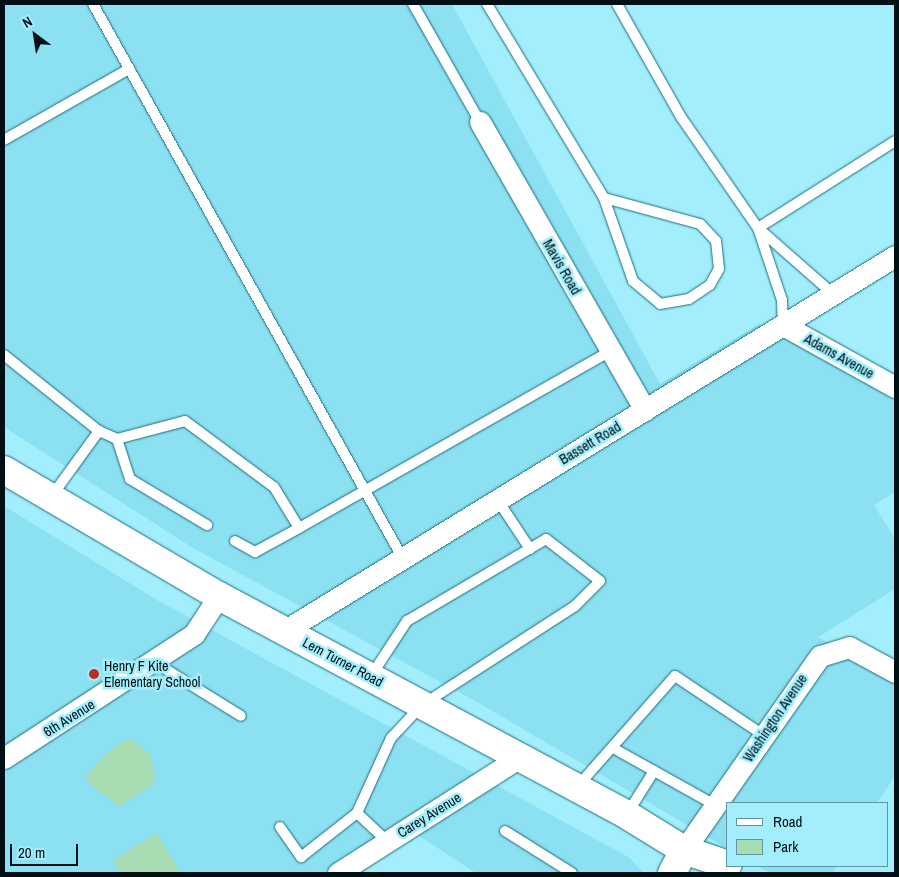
<!DOCTYPE html>
<style>
body{margin:0}
#map{position:relative;width:899px;height:877px;overflow:hidden;background:#a2eefd;font-family:"Archivo Narrow",sans-serif}
div>[style]{position:absolute}
[style*='--x']{left:calc(var(--x)*1px);top:calc(var(--y)*1px);width:calc(var(--w)*1px);rotate:calc(var(--a)*1deg)}
.built>*{inset:0;background:#8be0f1}
.green>*{inset:0;background:#a8dcb3}
.roads{filter:drop-shadow(0 0 1px #1c6e7b) drop-shadow(0 0 1px #1c6e7b)}
.service>*{height:10px;margin:-5px;padding:0 5px;transform-origin:5px;border-radius:5px;background:#fff}
.minor>*{height:21px;margin:-10.5px;padding:0 10.5px;transform-origin:10.5px;border-radius:10.5px;background:#fff}
.secondary>*{height:28px;margin:-14px;padding:0 14px;transform-origin:14px;border-radius:14px;background:#fff}
.dots>*{width:14px;height:14px;translate:-50% -50%;box-sizing:border-box;border:2px solid #a2eefd;border-radius:50%}
span{translate:-50% -50%;white-space:nowrap;text-align:center;line-height:1.15;-webkit-text-stroke:5px #a2eefd;paint-order:stroke}
.street-label{font-size:14px;color:#001014}
.poi-label{font-size:14px;color:#001014}
.left{translate:0 -50%;text-align:left}
.frame{position:absolute;inset:0;border:5px solid #001014;pointer-events:none}
.legend{position:absolute;left:726px;top:802px;width:162px;height:65px;box-sizing:border-box;background:#a2eefd;border:1px solid #6195a0;margin:0;padding:6px 9px;list-style:none;font-size:15px;color:#001014}
.legend li{display:flex;align-items:center;gap:10px;height:25px}
.legend b{width:25px;border:1px solid #6195a0}
.north{position:absolute;left:10px;top:10px;width:50px;height:50px;-webkit-text-stroke:4px #a2eefd;paint-order:stroke;rotate:329deg;font-size:14px;font-weight:700;line-height:20px;text-align:center;color:#001014}
.north::after{content:'';display:block;margin:auto;width:18px;height:22px;background:#001014;clip-path:polygon(50% 0,100% 100%,50% 72%,0 100%)}
.scale{position:absolute;left:10px;top:844px;width:68px;height:22px;box-sizing:border-box;border:2px solid #001014;border-top:0;padding-left:6px;font-size:15px;line-height:18px;white-space:nowrap;color:#001014;-webkit-text-stroke:4px #a2eefd;paint-order:stroke}
</style>
<div id="map">
<div class="built">
<i style="clip-path:polygon(4px 4px,452px 4px,660px 384px,759px 324px,895px 399px,895px 492px,874px 505px,895px 539px,895px 589px,818px 637px,895px 684px,895px 776px,877px 803px,728px 803px,728px 849px,477px 702px,193px 548px,4px 427px)"></i>
<i style="clip-path:polygon(4px 506px,157px 600px,630px 858px,643px 873px,476px 873px,401px 824px,324px 873px,4px 873px)"></i>
<i style="clip-path:polygon(757px 866px,837px 866px,832px 873px,770px 873px)"></i>
</div>
<div class="green">
<i style="clip-path:polygon(133px 740px,150px 754px,156px 777px,150px 787px,119px 806px,89px 784px,86px 776px,105px 754px,123px 741px)"></i>
<i style="clip-path:polygon(156px 833px,181px 873px,121px 873px,113px 860px)"></i>
</div>
<div class="roads">
<div class="service">
<i style="--x:93;--y:4;--w:633;--a:60.8"></i>
<i style="--x:413;--y:4;--w:136;--a:60.4"></i>
<i style="--x:487;--y:4;--w:227;--a:58.9"></i>
<i style="--x:604;--y:198;--w:88;--a:70.7"></i>
<i style="--x:633;--y:281;--w:35;--a:40"></i>
<i style="--x:660;--y:304;--w:29;--a:-10"></i>
<i style="--x:689;--y:299;--w:25;--a:-34"></i>
<i style="--x:710;--y:285;--w:18;--a:-61"></i>
<i style="--x:719;--y:269;--w:28;--a:-96"></i>
<i style="--x:716;--y:241;--w:23;--a:-133"></i>
<i style="--x:700;--y:224;--w:99;--a:-164.8"></i>
<i style="--x:617;--y:4;--w:130;--a:60.5"></i>
<i style="--x:681;--y:117;--w:135;--a:55.3"></i>
<i style="--x:758;--y:228;--w:162;--a:-32.4"></i>
<i style="--x:4;--y:140;--w:144;--a:-29.6"></i>
<i style="--x:758;--y:228;--w:76;--a:71.6"></i>
<i style="--x:782;--y:300;--w:25;--a:88"></i>
<i style="--x:758;--y:228;--w:100;--a:41.3"></i>
<i style="--x:4;--y:355;--w:122;--a:38.7"></i>
<i style="--x:99;--y:431;--w:20;--a:24"></i>
<i style="--x:117;--y:439;--w:70;--a:-14.8"></i>
<i style="--x:185;--y:421;--w:111;--a:36.6"></i>
<i style="--x:274;--y:487;--w:48;--a:58.6"></i>
<i style="--x:299;--y:528;--w:358;--a:-29.6"></i>
<i style="--x:117;--y:439;--w:42;--a:72"></i>
<i style="--x:130;--y:479;--w:90;--a:30.9"></i>
<i style="--x:51;--y:497;--w:82;--a:-54"></i>
<i style="--x:497;--y:499;--w:60;--a:56.6"></i>
<i style="--x:235;--y:541;--w:23;--a:29"></i>
<i style="--x:255;--y:552;--w:50;--a:-28.6"></i>
<i style="--x:154;--y:662;--w:102;--a:31.8"></i>
<i style="--x:371;--y:676;--w:66;--a:-56.8"></i>
<i style="--x:407;--y:621;--w:161;--a:-30.5"></i>
<i style="--x:546;--y:539;--w:68;--a:37.9"></i>
<i style="--x:600;--y:581;--w:35;--a:135"></i>
<i style="--x:575;--y:606;--w:182;--a:147.1"></i>
<i style="--x:422;--y:705;--w:45;--a:133.2"></i>
<i style="--x:391;--y:738;--w:82;--a:114.4"></i>
<i style="--x:357;--y:813;--w:42;--a:43.1"></i>
<i style="--x:613;--y:748;--w:117;--a:29.2"></i>
<i style="--x:577;--y:787;--w:148;--a:-48.6"></i>
<i style="--x:675;--y:676;--w:106;--a:33.8"></i>
<i style="--x:627;--y:814;--w:51;--a:-57.9"></i>
<i style="--x:280;--y:827;--w:37;--a:55"></i>
<i style="--x:301;--y:857;--w:71;--a:-38.2"></i>
<i style="--x:505;--y:831;--w:79;--a:32.1"></i>
</div>
<div class="minor">
<i style="--x:480;--y:122;--w:332;--a:60.2"></i>
<i style="--x:783;--y:325;--w:128;--a:29"></i>
<i style="--x:284;--y:631;--w:717;--a:-31.54"></i>
<i style="--x:4;--y:758;--w:227;--a:-33.1"></i>
<i style="--x:194;--y:634;--w:45;--a:-56.7"></i>
<i style="--x:684;--y:850;--w:237;--a:-55"></i>
<i style="--x:820;--y:656;--w:30;--a:-17"></i>
<i style="--x:849;--y:647;--w:52;--a:28.5"></i>
<i style="--x:338;--y:873;--w:216;--a:-32.5"></i>
</div>
<div class="secondary">
<i style="--x:4;--y:470;--w:249;--a:30.4"></i>
<i style="--x:219;--y:596;--w:463;--a:28.2"></i>
<i style="--x:627;--y:815;--w:67;--a:31.6"></i>
<i style="--x:684;--y:850;--w:46;--a:18.8"></i>
<i style="--x:672;--y:873;--w:26;--a:-62"></i>
</div>
</div>
<div class="dots">
<i style="left:94px;top:674px;background:#b92d1a"></i>
</div>
<div class="street-label">
<span style="left:562px;top:267px;rotate:60deg">Mavis Road</span>
<span style="left:839px;top:356px;rotate:29deg">Adams Avenue</span>
<span style="left:590px;top:443px;rotate:-31deg">Bassett Road</span>
<span style="left:343px;top:662px;rotate:28deg">Lem Turner Road</span>
<span style="left:69px;top:718px;rotate:-32deg">6th Avenue</span>
<span style="left:775px;top:718px;rotate:-56deg">Washington Avenue</span>
<span style="left:429px;top:815px;rotate:-32deg">Carey Avenue</span>
</div>
<div class="poi-label">
<span class="left" style="left:104px;top:674px">Henry F Kite<br>Elementary School</span>
</div>
<div class="frame"></div>
<ul class="legend">
<li><b style="height:6px;background:#fff"></b>Road</li>
<li><b style="height:14px;background:#a8dcb3"></b>Park</li>
</ul>
<div class="north">N</div>
<div class="scale">20 m</div>
</div>
